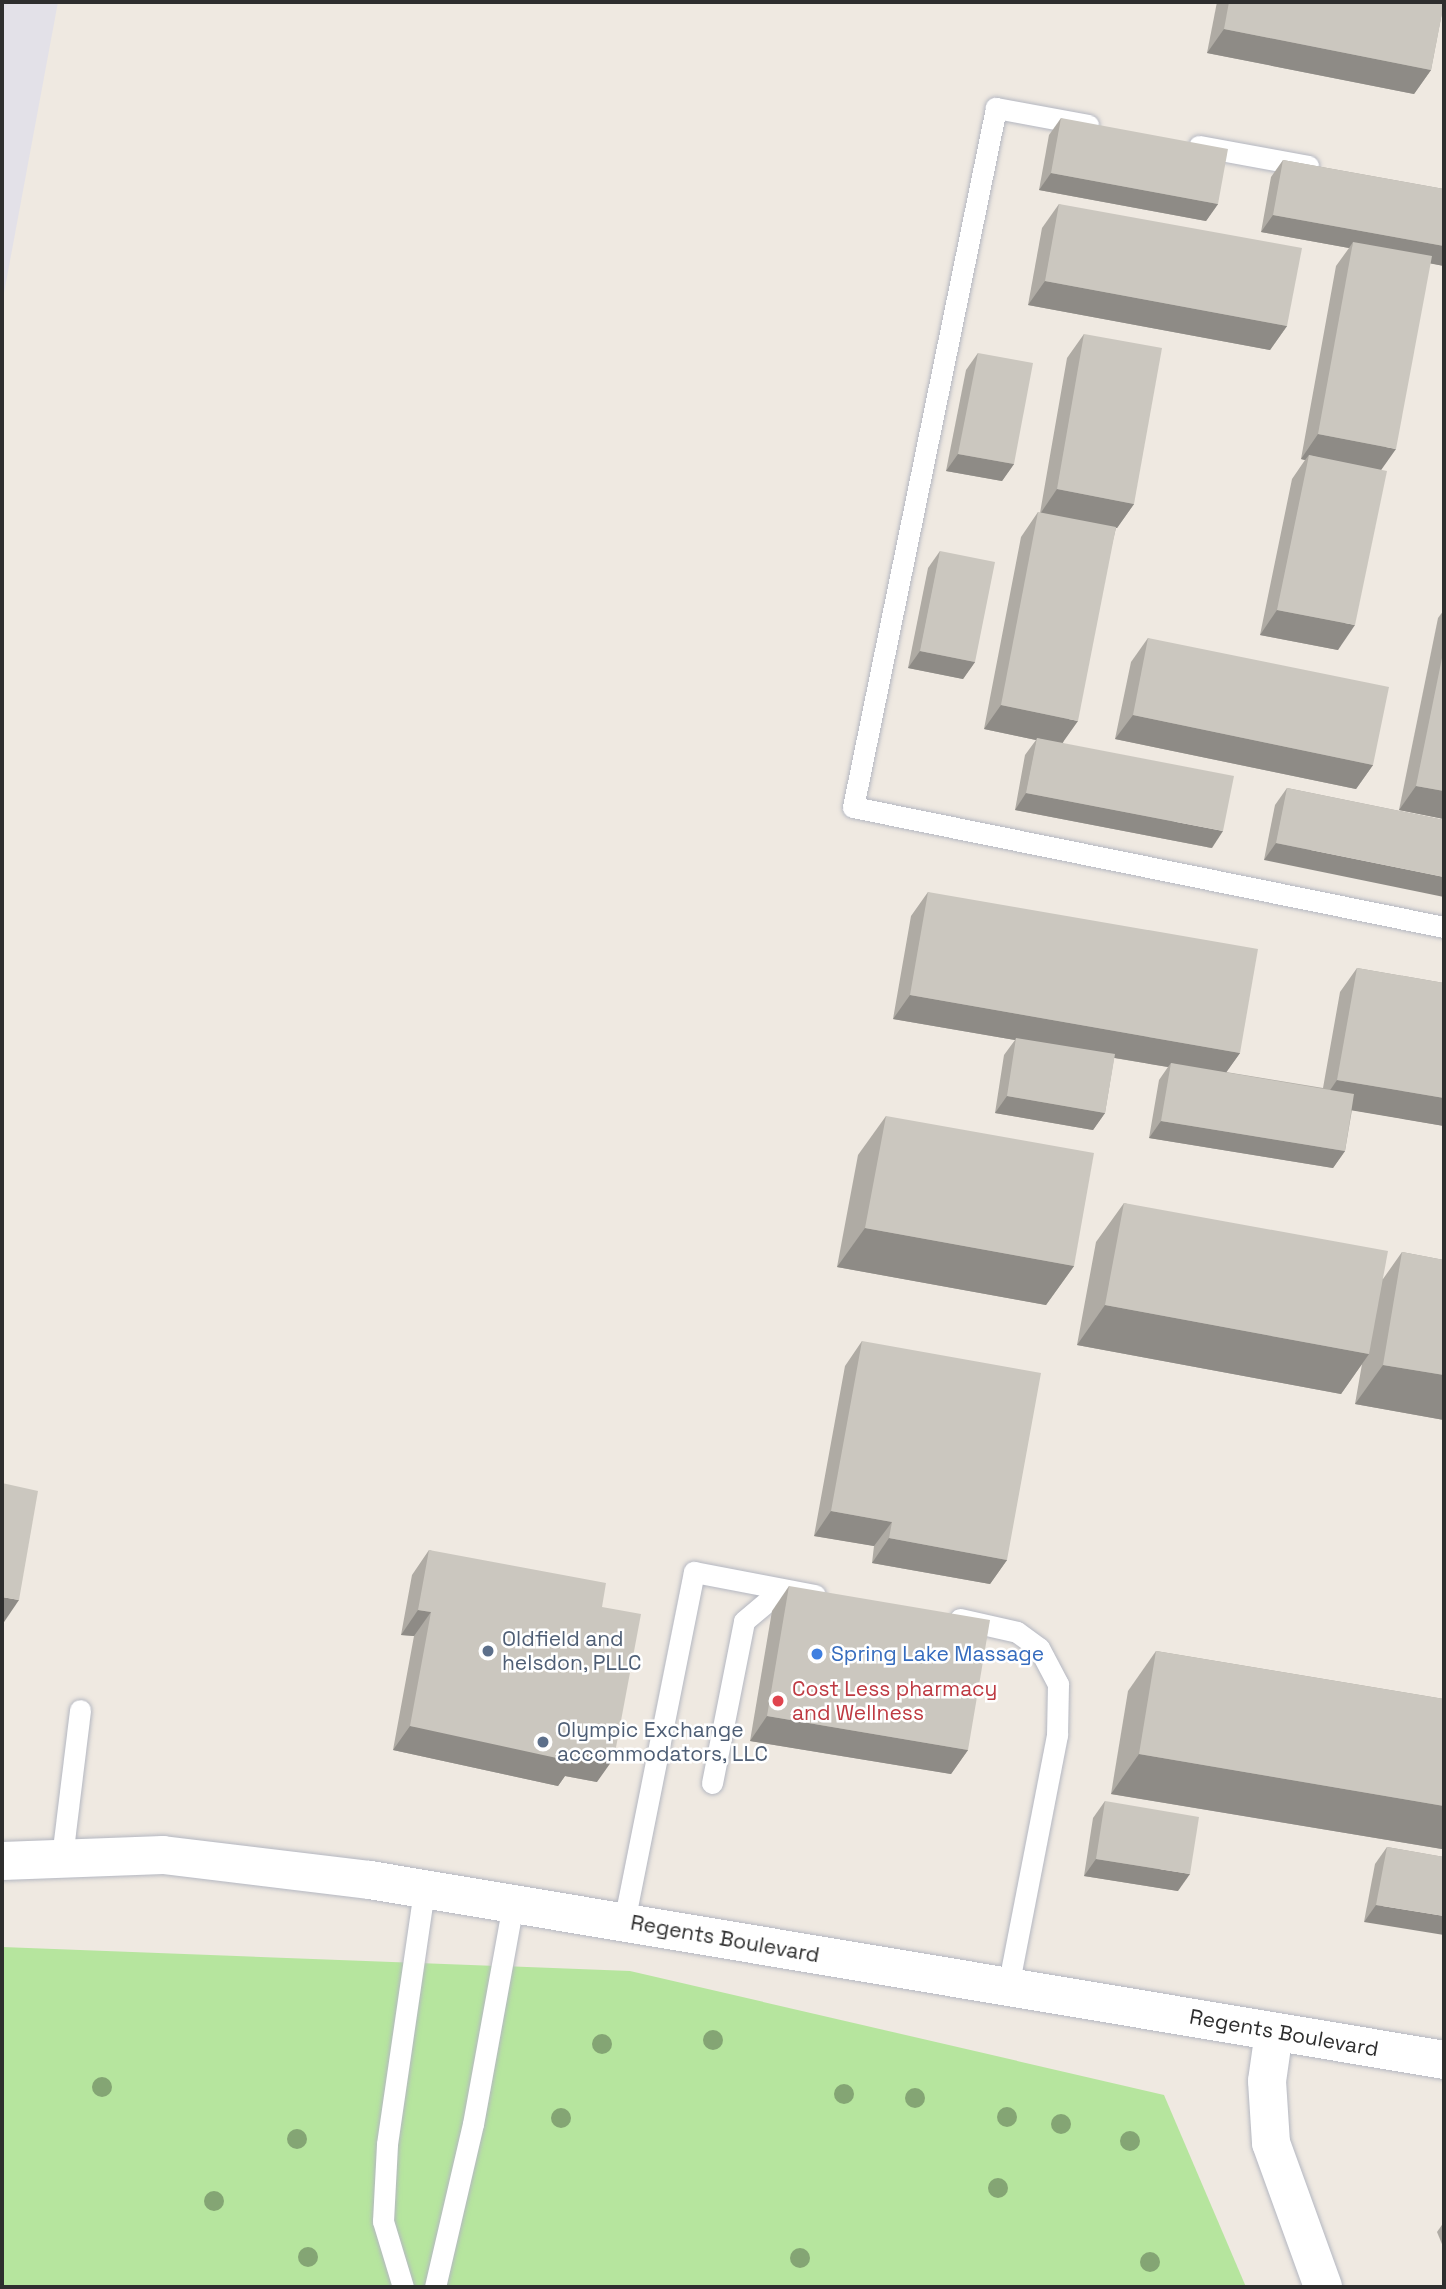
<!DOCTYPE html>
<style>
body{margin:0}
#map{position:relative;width:1446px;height:2289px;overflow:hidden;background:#efe9e1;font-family:"Space Grotesk",sans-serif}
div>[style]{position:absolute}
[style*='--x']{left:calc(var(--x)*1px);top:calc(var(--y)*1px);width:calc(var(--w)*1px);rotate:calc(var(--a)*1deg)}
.industrial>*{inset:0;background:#e3e1e8}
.green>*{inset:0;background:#b6e59e}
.roads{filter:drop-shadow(0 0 2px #b4b7c1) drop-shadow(0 0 2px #b4b7c1)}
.lane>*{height:21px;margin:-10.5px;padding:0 10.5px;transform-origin:10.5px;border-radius:10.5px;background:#fff}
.street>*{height:38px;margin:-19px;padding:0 19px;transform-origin:19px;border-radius:19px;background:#fff}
.secondary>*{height:38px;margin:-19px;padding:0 19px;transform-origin:19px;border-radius:19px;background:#fff}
.trees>*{width:20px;height:20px;margin:-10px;border-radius:50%;background:#84a574}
.wall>*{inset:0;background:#afaba4}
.shaded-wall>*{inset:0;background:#8e8b86}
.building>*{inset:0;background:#cbc7bf}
.dots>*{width:19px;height:19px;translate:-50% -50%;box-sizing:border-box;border:4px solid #fff;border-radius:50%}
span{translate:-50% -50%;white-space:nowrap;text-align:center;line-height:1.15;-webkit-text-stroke:5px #fff;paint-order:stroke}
.service-label{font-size:21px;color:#4e5e75}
.left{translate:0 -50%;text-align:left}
.shop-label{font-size:21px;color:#366cbe}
.health-label{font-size:21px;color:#be3a42}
.street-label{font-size:21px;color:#2e2e2e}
.frame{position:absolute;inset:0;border:4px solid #2e2e2e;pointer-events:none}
</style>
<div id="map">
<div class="industrial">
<i style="clip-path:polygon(2px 2px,58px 2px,2px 304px)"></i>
</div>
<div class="green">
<i style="clip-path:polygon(2px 1947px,630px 1971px,1164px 2095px,1246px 2287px,2px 2287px)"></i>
</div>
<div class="roads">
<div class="lane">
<i style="--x:1088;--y:125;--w:94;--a:-169.5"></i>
<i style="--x:996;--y:108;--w:713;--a:101.56"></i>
<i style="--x:853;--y:807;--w:603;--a:11.48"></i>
<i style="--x:1199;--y:146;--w:111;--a:10.4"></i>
<i style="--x:960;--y:1619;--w:58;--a:12.8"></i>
<i style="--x:1017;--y:1632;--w:27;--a:36"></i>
<i style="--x:1039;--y:1648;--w:41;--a:62.2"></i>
<i style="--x:1058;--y:1684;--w:51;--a:91.1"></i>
<i style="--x:1057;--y:1735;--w:257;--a:101"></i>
<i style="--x:712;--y:1783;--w:165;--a:-78.8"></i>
<i style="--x:744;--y:1621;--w:48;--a:-40"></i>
<i style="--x:62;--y:1857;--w:148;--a:-83"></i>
<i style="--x:624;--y:1922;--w:357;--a:-78.7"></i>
<i style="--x:694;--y:1572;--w:123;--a:10.8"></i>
<i style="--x:403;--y:2287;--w:69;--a:-106.9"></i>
<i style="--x:383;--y:2221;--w:77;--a:-87"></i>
<i style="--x:387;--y:2144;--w:258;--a:-81.7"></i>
<i style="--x:435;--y:2287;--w:167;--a:-76.9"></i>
<i style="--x:473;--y:2124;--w:224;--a:-79.7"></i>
</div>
<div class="street">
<i style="--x:1274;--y:2032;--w:49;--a:98.1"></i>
<i style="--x:1267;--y:2081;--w:62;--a:86.3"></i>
<i style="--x:1271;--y:2143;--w:153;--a:70.1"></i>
</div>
<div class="secondary">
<i style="--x:2;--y:1861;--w:161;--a:-2.1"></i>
<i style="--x:163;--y:1855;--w:209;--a:6.9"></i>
<i style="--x:370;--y:1880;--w:1089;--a:9.51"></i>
</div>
</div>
<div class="trees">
<i style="left:713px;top:2040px"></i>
<i style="left:602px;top:2044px"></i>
<i style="left:102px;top:2087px"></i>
<i style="left:844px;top:2094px"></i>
<i style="left:915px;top:2098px"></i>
<i style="left:1007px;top:2117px"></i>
<i style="left:561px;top:2118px"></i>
<i style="left:1061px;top:2124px"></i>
<i style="left:297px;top:2139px"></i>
<i style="left:1130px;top:2141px"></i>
<i style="left:998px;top:2188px"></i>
<i style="left:214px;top:2201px"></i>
<i style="left:308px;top:2257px"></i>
<i style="left:800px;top:2258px"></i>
<i style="left:1150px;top:2262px"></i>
</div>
<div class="wall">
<i style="clip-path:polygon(1217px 2px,1444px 2px,1431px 70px,1414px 94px,1207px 53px)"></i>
<i style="clip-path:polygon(1061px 118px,1218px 204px,1206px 221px,1039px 190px,1049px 135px)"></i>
<i style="clip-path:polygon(1283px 160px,1444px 189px,1444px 266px,1430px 263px,1338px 650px,1260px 635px,1292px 479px,1305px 460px,1301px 459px,1336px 266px,1349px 248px,1261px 232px,1271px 177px)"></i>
<i style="clip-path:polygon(1059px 204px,1287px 326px,1270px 350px,1028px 305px,1042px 228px)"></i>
<i style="clip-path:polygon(1084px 334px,1134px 504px,1117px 528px,1116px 528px,1063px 743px,1212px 848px,1015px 810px,1025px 755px,1036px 740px,984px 729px,1021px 537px,1038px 512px,1040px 513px,1067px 358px)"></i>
<i style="clip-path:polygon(978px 353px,1014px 464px,1002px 481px,946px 471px,966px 370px)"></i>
<i style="clip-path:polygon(940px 551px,975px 662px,963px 679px,908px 668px,928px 568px)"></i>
<i style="clip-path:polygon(1444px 610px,1444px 819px,1399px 810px,1438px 618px)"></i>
<i style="clip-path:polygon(1148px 638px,1373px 765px,1356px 789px,1115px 739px,1131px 662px)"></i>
<i style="clip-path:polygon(1287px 788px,1444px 820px,1264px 860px,1275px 805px)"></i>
<i style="clip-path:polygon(928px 892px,1240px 1053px,1226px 1072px,1323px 1088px,1340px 992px,1357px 968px,1444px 983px,1444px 1126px,1352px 1110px,1345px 1151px,1333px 1168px,1149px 1138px,1159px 1080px,1168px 1067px,1114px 1058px,1105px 1113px,1093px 1130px,995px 1113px,1004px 1055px,1015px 1040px,893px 1019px,911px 916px)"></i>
<i style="clip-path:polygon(886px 1116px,1074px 1266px,1046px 1305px,837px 1267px,858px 1155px)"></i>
<i style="clip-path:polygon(1124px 1203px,1383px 1279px,1402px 1252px,1444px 1260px,1444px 1420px,1355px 1404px,1362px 1364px,1341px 1394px,1077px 1345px,1096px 1242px)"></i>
<i style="clip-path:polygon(862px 1341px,1007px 1560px,990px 1584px,872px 1563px,874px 1546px,814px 1536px,845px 1366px)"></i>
<i style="clip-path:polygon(429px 1550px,602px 1607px,597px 1782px,565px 1776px,558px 1786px,393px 1750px,414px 1636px,401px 1635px,412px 1575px)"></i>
<i style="clip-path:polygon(789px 1586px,968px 1750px,951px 1774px,750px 1741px,772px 1611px)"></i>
<i style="clip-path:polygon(1156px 1651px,1444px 1699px,1444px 1846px,1442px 1849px,1111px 1794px,1128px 1691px)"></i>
<i style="clip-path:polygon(1105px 1801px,1178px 1891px,1084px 1876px,1093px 1818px)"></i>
<i style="clip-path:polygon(1387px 1847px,1444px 1857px,1364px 1922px,1375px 1864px)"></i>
<i style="clip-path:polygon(1444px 2222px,1444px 2249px,1437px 2232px)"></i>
</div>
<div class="shaded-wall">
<i style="clip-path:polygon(1224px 29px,1431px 70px,1414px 94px,1207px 53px)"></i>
<i style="clip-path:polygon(1051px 173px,1218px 204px,1206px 221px,1039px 190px)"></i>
<i style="clip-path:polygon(1273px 215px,1444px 246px,1444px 266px,1352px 249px,1353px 242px,1349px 248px,1261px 232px)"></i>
<i style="clip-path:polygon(1045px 281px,1287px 326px,1270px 350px,1028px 305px)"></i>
<i style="clip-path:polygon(1318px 434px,1396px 449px,1379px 473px,1309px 455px,1305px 460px,1301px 459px)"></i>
<i style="clip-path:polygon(958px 454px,1014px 464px,1002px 481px,946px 471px)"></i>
<i style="clip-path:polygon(1057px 489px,1134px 504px,1117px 528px,1040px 514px)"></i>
<i style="clip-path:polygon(1277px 610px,1355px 625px,1338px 650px,1260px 635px)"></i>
<i style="clip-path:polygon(920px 651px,975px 662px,963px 679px,908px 668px)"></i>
<i style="clip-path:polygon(1001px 705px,1078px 721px,1061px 745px,1037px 738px,1036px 740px,984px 729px)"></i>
<i style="clip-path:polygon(1133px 715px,1373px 765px,1356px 789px,1115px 739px)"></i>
<i style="clip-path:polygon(1416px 786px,1444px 791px,1444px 819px,1399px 810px)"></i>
<i style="clip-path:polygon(1026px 793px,1223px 831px,1212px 848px,1015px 810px)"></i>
<i style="clip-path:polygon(1276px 843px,1444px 877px,1444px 897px,1264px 860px)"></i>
<i style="clip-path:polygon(910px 995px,1240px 1053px,1223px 1077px,1171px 1063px,1168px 1067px,1016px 1041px,1016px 1038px,1015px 1040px,893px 1019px)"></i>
<i style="clip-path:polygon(1337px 1080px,1444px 1098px,1444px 1126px,1320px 1105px)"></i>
<i style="clip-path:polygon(1007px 1096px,1105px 1113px,1093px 1130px,995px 1113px)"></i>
<i style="clip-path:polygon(1161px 1121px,1345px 1151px,1333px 1168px,1149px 1138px)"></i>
<i style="clip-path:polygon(865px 1228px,1074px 1266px,1046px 1305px,837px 1267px)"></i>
<i style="clip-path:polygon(1105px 1305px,1369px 1354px,1341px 1394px,1077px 1345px)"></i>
<i style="clip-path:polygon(1383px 1365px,1444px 1375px,1444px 1420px,1355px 1404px)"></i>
<i style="clip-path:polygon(831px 1511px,892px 1522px,874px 1546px,814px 1536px)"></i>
<i style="clip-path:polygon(889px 1538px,1007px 1560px,990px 1584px,872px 1563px)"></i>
<i style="clip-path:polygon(2px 1597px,19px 1600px,2px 1625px)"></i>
<i style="clip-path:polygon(418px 1610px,431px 1612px,414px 1636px,401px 1635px)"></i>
<i style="clip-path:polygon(767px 1716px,968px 1750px,951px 1774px,750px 1741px)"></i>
<i style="clip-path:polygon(410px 1726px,577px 1750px,614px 1758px,597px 1782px,565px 1776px,558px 1786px,393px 1750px)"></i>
<i style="clip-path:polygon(1139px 1754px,1444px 1806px,1444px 1846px,1442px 1849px,1111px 1794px)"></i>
<i style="clip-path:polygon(1096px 1859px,1190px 1874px,1178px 1891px,1084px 1876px)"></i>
<i style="clip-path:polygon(1376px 1905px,1444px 1916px,1444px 1935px,1364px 1922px)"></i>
</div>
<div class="building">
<i style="clip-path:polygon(1229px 2px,1444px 2px,1444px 3px,1431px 70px,1224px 29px)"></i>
<i style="clip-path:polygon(1061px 118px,1228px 149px,1218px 204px,1051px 173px)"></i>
<i style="clip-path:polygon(1283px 160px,1444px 189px,1444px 246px,1273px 215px)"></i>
<i style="clip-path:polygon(1059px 204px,1302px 248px,1287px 326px,1045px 281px)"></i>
<i style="clip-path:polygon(1353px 242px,1432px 256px,1396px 449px,1318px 434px)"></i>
<i style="clip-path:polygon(1084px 334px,1162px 348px,1134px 504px,1057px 489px)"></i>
<i style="clip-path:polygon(978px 353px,1033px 363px,1014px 464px,958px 454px)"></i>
<i style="clip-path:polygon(1309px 455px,1387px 471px,1355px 625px,1277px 610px)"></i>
<i style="clip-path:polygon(1038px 512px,1116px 527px,1078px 721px,1001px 705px)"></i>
<i style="clip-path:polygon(940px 551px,995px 562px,975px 662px,920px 651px)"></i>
<i style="clip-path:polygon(1148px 638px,1389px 687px,1373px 765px,1133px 715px)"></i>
<i style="clip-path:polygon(1444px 648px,1444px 791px,1416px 786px)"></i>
<i style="clip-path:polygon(1037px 738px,1234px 776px,1223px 831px,1026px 793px)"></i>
<i style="clip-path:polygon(1287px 788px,1444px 820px,1444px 877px,1276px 843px)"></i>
<i style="clip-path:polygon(928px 892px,1258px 949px,1240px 1053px,910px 995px)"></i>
<i style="clip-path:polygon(1357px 968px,1444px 983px,1444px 1098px,1337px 1080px)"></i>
<i style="clip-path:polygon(1016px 1038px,1115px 1054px,1105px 1113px,1007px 1096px)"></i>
<i style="clip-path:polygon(1171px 1063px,1354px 1094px,1345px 1151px,1161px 1121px)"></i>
<i style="clip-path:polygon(886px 1116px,1094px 1153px,1074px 1266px,865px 1228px)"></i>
<i style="clip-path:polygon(1124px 1203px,1388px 1251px,1369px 1354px,1105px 1305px)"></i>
<i style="clip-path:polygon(1402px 1252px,1444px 1260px,1444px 1375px,1383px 1365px)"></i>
<i style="clip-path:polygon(862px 1341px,1041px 1373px,1007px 1560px,889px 1538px,892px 1522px,831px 1511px)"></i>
<i style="clip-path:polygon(2px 1483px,38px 1491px,19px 1600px,2px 1597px)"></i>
<i style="clip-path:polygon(429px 1550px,606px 1583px,602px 1607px,641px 1614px,614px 1758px,577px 1750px,575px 1762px,410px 1726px,431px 1612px,418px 1610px)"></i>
<i style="clip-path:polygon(789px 1586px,990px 1620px,968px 1750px,767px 1716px)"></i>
<i style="clip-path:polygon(1156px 1651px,1444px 1699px,1444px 1806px,1139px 1754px)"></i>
<i style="clip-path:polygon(1105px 1801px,1199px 1817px,1190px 1874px,1096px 1859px)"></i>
<i style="clip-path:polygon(1387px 1847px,1444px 1857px,1444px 1916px,1376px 1905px)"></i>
</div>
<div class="dots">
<i style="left:488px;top:1651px;background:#5c6f8a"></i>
<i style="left:817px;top:1654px;background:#3f7fe0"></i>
<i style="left:778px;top:1701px;background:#e0444e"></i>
<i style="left:543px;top:1742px;background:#5c6f8a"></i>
</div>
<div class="service-label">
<span class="left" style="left:502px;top:1651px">Oldfield and<br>helsdon, PLLC</span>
<span class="left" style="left:557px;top:1742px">Olympic Exchange<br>accommodators, LLC</span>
</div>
<div class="shop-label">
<span class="left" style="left:831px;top:1654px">Spring Lake Massage</span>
</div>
<div class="health-label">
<span class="left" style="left:792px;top:1701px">Cost Less pharmacy<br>and Wellness</span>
</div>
<div class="street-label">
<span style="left:725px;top:1939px;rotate:10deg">Regents Boulevard</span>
<span style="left:1284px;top:2033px;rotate:10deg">Regents Boulevard</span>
</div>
<div class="frame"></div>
</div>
